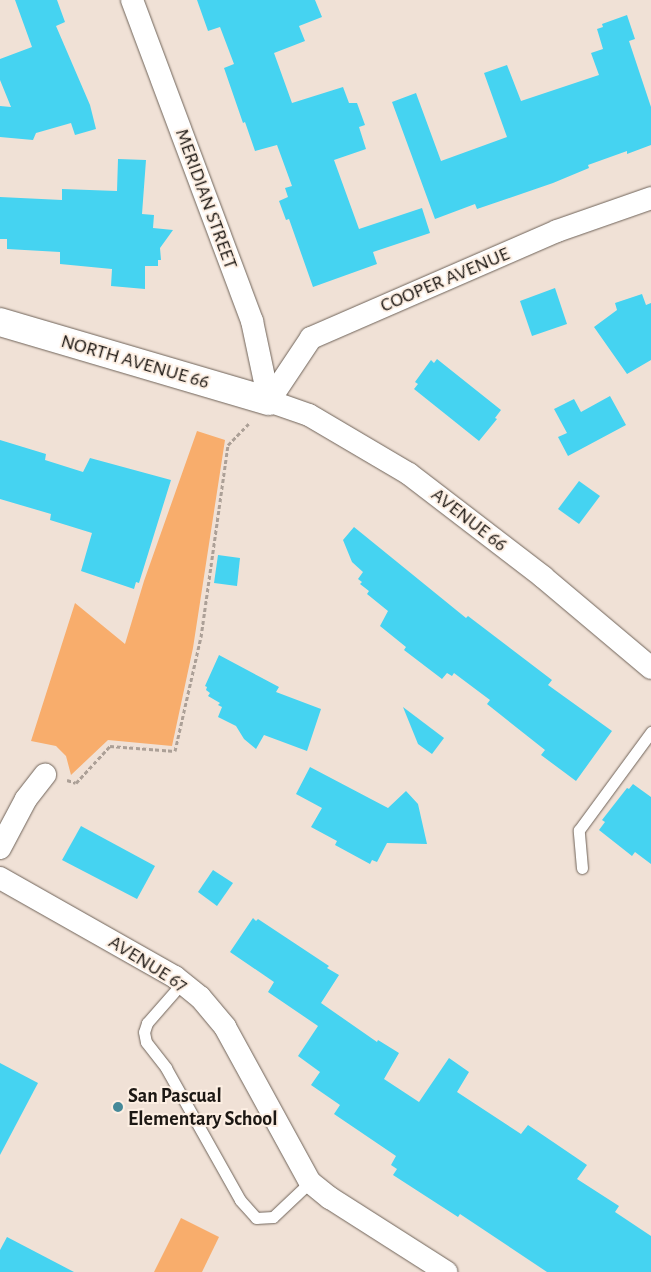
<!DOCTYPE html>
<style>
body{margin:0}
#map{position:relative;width:651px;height:1272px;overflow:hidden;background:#f0e1d6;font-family:"Alegreya Sans",sans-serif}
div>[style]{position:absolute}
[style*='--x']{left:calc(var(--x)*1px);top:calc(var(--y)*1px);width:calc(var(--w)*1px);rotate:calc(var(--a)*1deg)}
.green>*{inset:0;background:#f8ad6c}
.building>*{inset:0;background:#45d3f1}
.path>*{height:3px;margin-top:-1.5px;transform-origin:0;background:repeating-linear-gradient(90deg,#aca097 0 4px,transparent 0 6.5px)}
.roads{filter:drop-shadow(0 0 1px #6f6359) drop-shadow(0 0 1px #6f6359)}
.lane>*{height:11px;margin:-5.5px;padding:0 5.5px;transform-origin:5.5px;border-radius:5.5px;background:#fff}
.street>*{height:22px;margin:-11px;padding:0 11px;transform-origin:11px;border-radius:11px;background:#fff}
.secondary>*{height:28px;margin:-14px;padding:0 14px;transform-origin:14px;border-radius:14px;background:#fff}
.dots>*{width:14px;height:14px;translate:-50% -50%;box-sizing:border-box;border:2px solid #fdefe3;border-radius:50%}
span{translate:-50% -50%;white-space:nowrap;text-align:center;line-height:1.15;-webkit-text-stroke:4px #fdefe3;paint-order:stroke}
.street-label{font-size:20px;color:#1d1814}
.poi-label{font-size:20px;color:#1d1814;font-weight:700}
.left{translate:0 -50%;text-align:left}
</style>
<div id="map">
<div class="green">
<i style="clip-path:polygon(197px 431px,225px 440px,193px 648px,172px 746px,108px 740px,71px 775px,66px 756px,56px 746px,31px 741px,75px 603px,125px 644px,144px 581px)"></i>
<i style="clip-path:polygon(181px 1218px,219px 1237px,202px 1272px,154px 1272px)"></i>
</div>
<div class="building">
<i style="clip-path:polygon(15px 0,57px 0,65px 22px,56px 26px,90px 105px,96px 129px,75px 135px,71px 123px,36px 133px,33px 140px,0 137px,0 106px,11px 107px,0 80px,0 59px,32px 47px)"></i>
<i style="clip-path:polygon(197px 0,315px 0,322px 17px,299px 26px,305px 41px,274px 53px,292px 103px,343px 87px,349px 103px,357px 103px,365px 125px,359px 127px,366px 149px,334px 160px,359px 229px,422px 208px,430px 233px,373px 252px,377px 264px,313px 287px,289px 219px,286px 220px,279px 201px,288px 197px,285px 188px,292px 186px,277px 145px,255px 151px,245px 122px,243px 123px,224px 68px,234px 64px,220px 27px,208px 31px)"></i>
<i style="clip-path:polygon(627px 15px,635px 39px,629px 41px,651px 107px,651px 145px,627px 154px,627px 151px,588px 165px,589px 168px,553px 183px,477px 209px,475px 204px,435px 219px,392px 102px,416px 93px,441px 161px,507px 137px,484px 73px,507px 65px,521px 101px,599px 75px,591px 53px,603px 49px,597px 29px,603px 27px,602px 24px)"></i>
<i style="clip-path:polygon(118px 159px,146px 160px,142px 214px,154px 215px,153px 228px,173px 230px,160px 248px,161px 260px,158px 260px,158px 266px,145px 266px,145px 289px,111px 286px,112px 269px,60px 264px,60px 252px,7px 249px,7px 239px,0 239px,0 197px,62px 200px,62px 189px,117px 191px)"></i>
<i style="clip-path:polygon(555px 288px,567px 324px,532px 336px,520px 301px)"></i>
<i style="clip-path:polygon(642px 294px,646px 305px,651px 303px,651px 360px,627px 374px,594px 327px,617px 310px,615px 303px)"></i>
<i style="clip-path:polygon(437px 359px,501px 410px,495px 418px,497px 419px,479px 441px,414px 389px,418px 384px,415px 382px,431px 360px,434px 363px)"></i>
<i style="clip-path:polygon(610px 396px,626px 425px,568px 456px,558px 437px,567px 433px,554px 409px,574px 399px,581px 412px)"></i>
<i style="clip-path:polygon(0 440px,46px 454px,45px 460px,83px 472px,90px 458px,171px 480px,139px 583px,136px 582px,134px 589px,81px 571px,92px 533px,50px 520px,51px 514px,0 499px)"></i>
<i style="clip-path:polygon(579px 481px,600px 496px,579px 524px,558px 509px)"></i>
<i style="clip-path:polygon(354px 527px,466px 618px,468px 616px,552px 680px,548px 685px,612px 731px,576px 781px,541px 755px,545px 750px,487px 704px,490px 700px,454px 673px,452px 676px,447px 673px,442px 679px,404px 650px,406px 647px,380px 626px,388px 611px,367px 594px,369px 591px,360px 584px,362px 582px,358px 579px,363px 572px,352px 562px,343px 540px)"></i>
<i style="clip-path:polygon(218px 555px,240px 558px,237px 586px,214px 583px)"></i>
<i style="clip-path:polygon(219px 655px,279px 687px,276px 692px,321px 709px,307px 751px,264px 735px,256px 749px,244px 739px,236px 726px,218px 717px,222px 707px,218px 705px,220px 703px,208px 696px,210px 693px,206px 690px,207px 687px,205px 686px)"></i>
<i style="clip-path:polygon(403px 707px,444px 738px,432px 754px,418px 744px)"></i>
<i style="clip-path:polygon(310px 767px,388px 808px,406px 791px,418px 804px,427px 844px,387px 843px,377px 862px,372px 860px,370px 864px,335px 845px,337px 841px,311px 827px,322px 808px,296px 794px)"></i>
<i style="clip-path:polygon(633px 784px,651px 797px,651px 864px,635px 852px,632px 856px,599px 830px,605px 822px,602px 820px,627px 788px,629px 789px)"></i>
<i style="clip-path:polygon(81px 826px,155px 866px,137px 899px,62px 860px)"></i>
<i style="clip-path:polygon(213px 870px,233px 883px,217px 906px,198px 892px)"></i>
<i style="clip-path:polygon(253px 918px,256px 921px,258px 919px,329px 966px,327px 968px,339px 975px,321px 1003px,377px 1042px,378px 1040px,399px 1053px,384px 1079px,419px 1102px,449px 1058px,469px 1072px,457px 1092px,521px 1134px,528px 1125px,587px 1165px,577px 1179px,619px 1206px,615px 1212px,651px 1236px,651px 1272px,547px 1272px,460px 1214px,458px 1217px,393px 1175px,397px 1169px,391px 1165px,396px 1156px,334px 1114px,340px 1105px,311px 1085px,320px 1072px,298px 1056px,318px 1026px,268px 992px,274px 982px,230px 952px)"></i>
<i style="clip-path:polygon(0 1063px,38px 1083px,0 1155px)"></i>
<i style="clip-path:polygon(7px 1237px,74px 1272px,0 1272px,0 1250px)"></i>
</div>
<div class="path">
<i style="--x:67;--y:780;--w:9;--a:18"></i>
<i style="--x:76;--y:783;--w:50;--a:-47.4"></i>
<i style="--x:110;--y:746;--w:65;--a:4.4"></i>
<i style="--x:175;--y:751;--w:117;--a:-77.2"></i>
<i style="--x:201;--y:637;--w:194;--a:-82"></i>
<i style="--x:228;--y:445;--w:30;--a:-46"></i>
</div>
<div class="roads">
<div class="lane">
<i style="--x:582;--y:868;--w:38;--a:-95"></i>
<i style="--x:579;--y:830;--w:122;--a:-53.7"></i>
<i style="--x:182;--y:983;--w:53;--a:131.2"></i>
<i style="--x:147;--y:1023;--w:9;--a:108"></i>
<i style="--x:144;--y:1032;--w:10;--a:79"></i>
<i style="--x:146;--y:1042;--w:33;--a:52"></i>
<i style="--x:166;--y:1068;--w:151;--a:60.7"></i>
<i style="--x:240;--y:1200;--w:24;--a:48"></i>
<i style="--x:256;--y:1218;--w:17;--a:-3"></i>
<i style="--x:273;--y:1217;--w:51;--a:-43.4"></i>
</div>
<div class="street">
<i style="--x:132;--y:0;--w:343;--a:69.5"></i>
<i style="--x:252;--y:321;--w:82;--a:78"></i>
<i style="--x:269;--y:401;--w:42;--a:19.3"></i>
<i style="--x:309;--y:415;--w:116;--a:30.5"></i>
<i style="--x:409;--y:474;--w:169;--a:37.5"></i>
<i style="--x:543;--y:577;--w:141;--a:40.1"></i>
<i style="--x:269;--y:401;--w:76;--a:-56.3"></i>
<i style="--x:311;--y:338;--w:268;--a:-23.5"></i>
<i style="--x:557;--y:231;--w:100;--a:-19.3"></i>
<i style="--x:0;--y:848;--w:55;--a:-62"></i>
<i style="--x:26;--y:799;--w:31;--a:-52"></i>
<i style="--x:0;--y:878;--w:201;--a:29.5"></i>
<i style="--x:175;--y:977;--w:32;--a:39"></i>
<i style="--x:200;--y:997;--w:39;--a:50"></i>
<i style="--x:225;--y:1027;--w:177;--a:61.3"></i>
<i style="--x:310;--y:1182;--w:26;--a:39"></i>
<i style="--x:330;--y:1198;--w:138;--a:32.5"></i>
</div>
<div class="secondary">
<i style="--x:0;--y:322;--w:280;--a:16.4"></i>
</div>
</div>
<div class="dots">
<i style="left:118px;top:1107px;background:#468999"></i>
</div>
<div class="street-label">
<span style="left:206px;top:199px;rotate:70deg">MERIDIAN STREET</span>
<span style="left:445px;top:280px;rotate:-23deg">COOPER AVENUE</span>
<span style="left:135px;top:362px;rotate:16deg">NORTH AVENUE 66</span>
<span style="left:469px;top:520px;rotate:38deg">AVENUE 66</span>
<span style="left:148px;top:964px;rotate:32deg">AVENUE 67</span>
</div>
<div class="poi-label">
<span class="left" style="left:128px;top:1108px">San Pascual<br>Elementary School</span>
</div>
</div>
